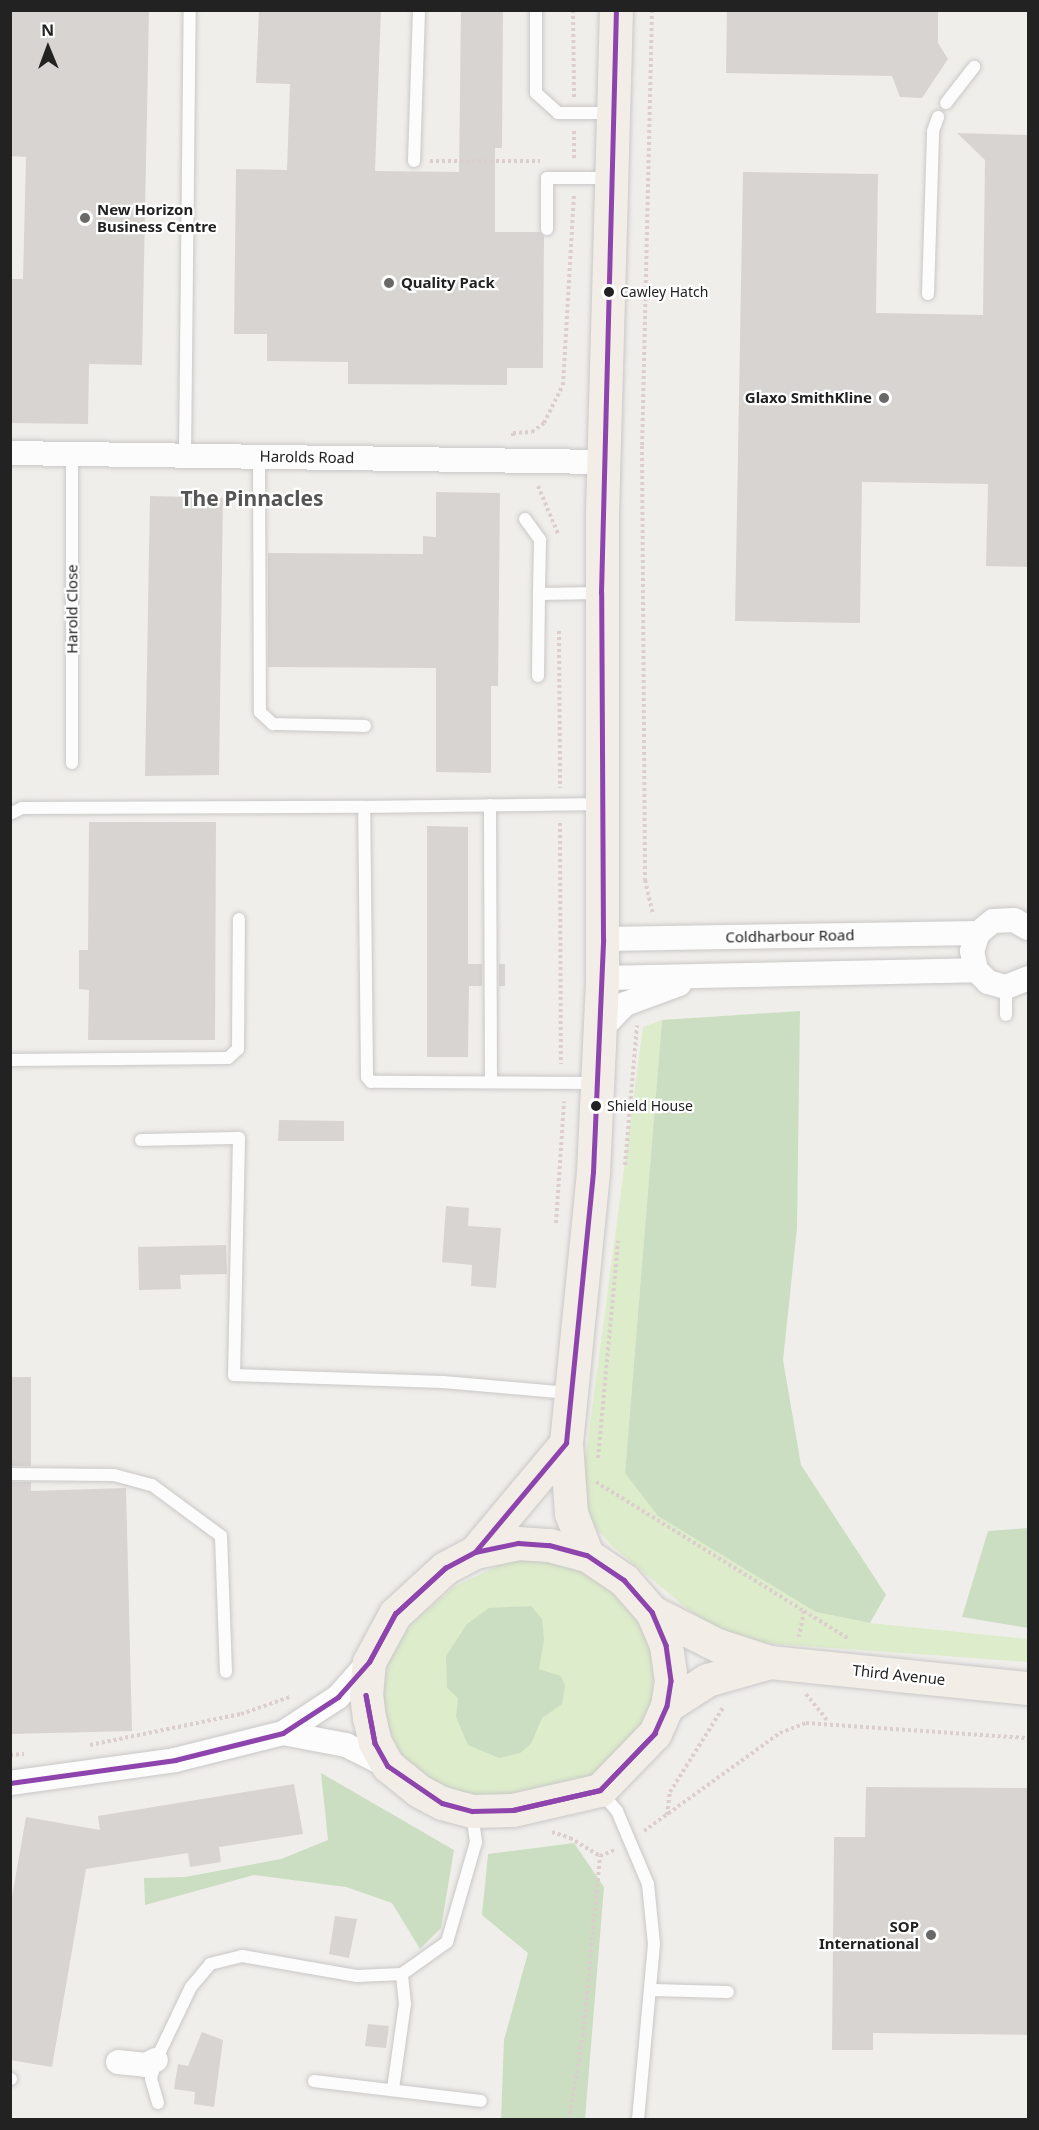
<!DOCTYPE html>
<style>
body{margin:0}
#map{position:relative;width:1039px;height:2130px;overflow:hidden;background:#f0eeeb;font-family:"Noto Sans",sans-serif}
div>[style]{position:absolute}
[style*='--x']{left:calc(var(--x)*1px);top:calc(var(--y)*1px);width:calc(var(--w)*1px);rotate:calc(var(--a)*1deg)}
.grass>*{inset:0;background:#ddeccb}
.forest>*{inset:0;background:#cbdec1}
.building>*{inset:0;background:#d7d4d2}
.path>*{height:4px;margin-top:-2px;transform-origin:0;background:repeating-linear-gradient(90deg,#dccecd 0 3px,transparent 0 6px)}
.roads{filter:drop-shadow(0 0 2px #c9c8c7) drop-shadow(0 0 2px #c9c8c7)}
.lane>*{height:12px;margin:-6px;padding:0 6px;transform-origin:6px;border-radius:6px;background:#fdfcfc}
.street>*{height:24px;margin:-12px;padding:0 12px;transform-origin:12px;border-radius:12px;background:#fdfcfc}
.primary>*{height:33px;margin:-16.5px;padding:0 16.5px;transform-origin:16.5px;border-radius:16.5px;background:#f3ede7}
.bus-1>*{height:4.5px;margin:-2.25px;padding:0 2.25px;transform-origin:2.25px;border-radius:2.25px;background:#8e44ad}
.dots>*{width:16px;height:16px;translate:-50% -50%;box-sizing:border-box;border:3px solid #fff;border-radius:50%}
span{translate:-50% -50%;white-space:nowrap;text-align:center;line-height:1.15;-webkit-text-stroke:4.5px #fff;paint-order:stroke}
.bus-label{font-size:14px;color:#222}
.left{translate:0 -50%;text-align:left}
.poi-label{font-size:15px;color:#222;font-weight:700}
.right{translate:-100% -50%;text-align:right}
.street-label{font-size:15px;color:#222}
.district-label{font-size:21px;color:#555;font-weight:700}
.frame{position:absolute;inset:0;border:12px solid #222;pointer-events:none}
.north{position:absolute;left:18px;top:18px;width:60px;height:60px;-webkit-text-stroke:4px #fff;paint-order:stroke;rotate:359deg;font-size:16px;font-weight:700;line-height:24px;text-align:center;color:#222}
.north::after{content:'';display:block;margin:auto;width:21px;height:27px;background:#222;clip-path:polygon(50% 0,100% 100%,50% 72%,0 100%)}
</style>
<div id="map">
<div class="grass">
<i style="clip-path:polygon(662px 1020px,625px 1473px,816px 1612px,870px 1623px,1028px 1639px,1028px 1662px,734px 1641px,690px 1611px,611px 1545px,587px 1518px,582px 1484px,643px 1027px)"></i>
<i style="clip-path:polygon(523px 1560px,554px 1560px,583px 1571px,613px 1594px,645px 1630px,655px 1656px,651px 1711px,611px 1766px,577px 1783px,537px 1795px,471px 1800px,416px 1773px,399px 1752px,387px 1723px,383px 1694px,388px 1664px,400px 1639px,420px 1616px,454px 1587px,506px 1562px)"></i>
</div>
<div class="forest">
<i style="clip-path:polygon(800px 1011px,797px 1228px,783px 1360px,801px 1465px,886px 1595px,870px 1623px,816px 1612px,658px 1516px,625px 1473px,662px 1020px)"></i>
<i style="clip-path:polygon(1028px 1528px,1028px 1628px,962px 1617px,988px 1531px)"></i>
<i style="clip-path:polygon(531px 1606px,542px 1619px,544px 1639px,539px 1669px,561px 1676px,565px 1686px,562px 1704px,542px 1718px,531px 1744px,520px 1753px,499px 1758px,468px 1745px,456px 1717px,458px 1698px,447px 1688px,446px 1656px,467px 1624px,489px 1608px)"></i>
<i style="clip-path:polygon(321px 1773px,454px 1850px,441px 1928px,420px 1949px,392px 1903px,346px 1887px,254px 1875px,145px 1905px,144px 1878px,185px 1877px,281px 1859px,328px 1840px)"></i>
<i style="clip-path:polygon(574px 1843px,604px 1887px,585px 2119px,501px 2119px,504px 2040px,528px 1953px,482px 1915px,488px 1854px)"></i>
</div>
<div class="building">
<i style="clip-path:polygon(10px 10px,149px 10px,142px 365px,89px 364px,88px 424px,10px 423px,10px 279px,23px 279px,26px 157px,10px 156px)"></i>
<i style="clip-path:polygon(259px 10px,381px 10px,375px 171px,459px 172px,461px 10px,503px 10px,502px 148px,495px 148px,495px 232px,540px 232px,544px 236px,543px 368px,507px 368px,507px 385px,348px 384px,348px 362px,267px 361px,267px 334px,234px 334px,236px 169px,287px 170px,290px 84px,256px 83px)"></i>
<i style="clip-path:polygon(727px 10px,938px 10px,938px 43px,948px 59px,922px 98px,900px 97px,892px 76px,726px 73px)"></i>
<i style="clip-path:polygon(957px 133px,1029px 135px,1029px 567px,986px 566px,988px 484px,862px 482px,860px 623px,735px 621px,743px 172px,878px 174px,876px 313px,983px 315px,985px 160px)"></i>
<i style="clip-path:polygon(436px 492px,500px 493px,498px 686px,491px 686px,491px 773px,436px 772px,436px 668px,268px 667px,268px 553px,423px 554px,423px 536px,436px 537px)"></i>
<i style="clip-path:polygon(150px 496px,223px 498px,219px 775px,145px 776px)"></i>
<i style="clip-path:polygon(89px 822px,216px 822px,215px 1040px,88px 1040px,89px 990px,79px 989px,79px 950px,88px 950px)"></i>
<i style="clip-path:polygon(427px 826px,468px 827px,468px 964px,482px 964px,482px 986px,469px 986px,468px 1057px,427px 1057px)"></i>
<i style="clip-path:polygon(499px 964px,505px 964px,505px 986px,499px 986px)"></i>
<i style="clip-path:polygon(279px 1120px,344px 1121px,344px 1141px,278px 1141px)"></i>
<i style="clip-path:polygon(446px 1206px,469px 1208px,468px 1226px,501px 1228px,496px 1288px,471px 1286px,472px 1265px,442px 1262px)"></i>
<i style="clip-path:polygon(226px 1245px,227px 1274px,180px 1275px,181px 1289px,139px 1290px,138px 1247px)"></i>
<i style="clip-path:polygon(10px 1377px,31px 1377px,31px 1466px,10px 1466px)"></i>
<i style="clip-path:polygon(10px 1482px,31px 1482px,31px 1491px,126px 1488px,132px 1731px,10px 1734px)"></i>
<i style="clip-path:polygon(294px 1784px,303px 1834px,219px 1847px,221px 1862px,190px 1867px,188px 1853px,86px 1869px,52px 2067px,10px 2060px,10px 1908px,26px 1817px,100px 1830px,98px 1816px)"></i>
<i style="clip-path:polygon(866px 1787px,1029px 1788px,1029px 2035px,873px 2033px,873px 2050px,832px 2050px,834px 1837px,865px 1837px)"></i>
<i style="clip-path:polygon(335px 1916px,357px 1919px,349px 1958px,329px 1954px)"></i>
<i style="clip-path:polygon(368px 2024px,389px 2026px,386px 2048px,365px 2046px)"></i>
<i style="clip-path:polygon(202px 2032px,223px 2040px,214px 2107px,194px 2104px,195px 2092px,174px 2089px,178px 2064px,188px 2066px)"></i>
</div>
<div class="path">
<i style="--x:573;--y:10;--w:87;--a:89.3"></i>
<i style="--x:652;--y:10;--w:436;--a:91.3"></i>
<i style="--x:642;--y:446;--w:434;--a:89.6"></i>
<i style="--x:645;--y:880;--w:35;--a:77"></i>
<i style="--x:574;--y:131;--w:29;--a:90"></i>
<i style="--x:430;--y:161;--w:110;--a:0"></i>
<i style="--x:513;--y:436;--w:3;--a:-90"></i>
<i style="--x:513;--y:433;--w:19;--a:-3"></i>
<i style="--x:532;--y:432;--w:15;--a:-37"></i>
<i style="--x:544;--y:423;--w:42;--a:-63.4"></i>
<i style="--x:563;--y:385;--w:191;--a:-86.7"></i>
<i style="--x:538;--y:486;--w:54;--a:67.2"></i>
<i style="--x:559;--y:631;--w:157;--a:89.6"></i>
<i style="--x:560;--y:823;--w:241;--a:89.8"></i>
<i style="--x:625;--y:1165;--w:140;--a:-85.1"></i>
<i style="--x:556;--y:1223;--w:122;--a:-86.2"></i>
<i style="--x:598;--y:1458;--w:218;--a:-84.7"></i>
<i style="--x:596;--y:1482;--w:245;--a:31.8"></i>
<i style="--x:804;--y:1611;--w:26;--a:101"></i>
<i style="--x:804;--y:1611;--w:53;--a:31.9"></i>
<i style="--x:806;--y:1694;--w:35;--a:51"></i>
<i style="--x:90;--y:1745;--w:154;--a:-11.6"></i>
<i style="--x:241;--y:1714;--w:52;--a:-19.1"></i>
<i style="--x:10;--y:1755;--w:14;--a:-4"></i>
<i style="--x:667;--y:1815;--w:23;--a:-83"></i>
<i style="--x:670;--y:1792;--w:102;--a:-57.9"></i>
<i style="--x:644;--y:1831;--w:168;--a:-35.8"></i>
<i style="--x:780;--y:1733;--w:28;--a:-21"></i>
<i style="--x:806;--y:1723;--w:223;--a:3.9"></i>
<i style="--x:552;--y:1832;--w:19;--a:18"></i>
<i style="--x:570;--y:1838;--w:35;--a:31"></i>
<i style="--x:600;--y:1856;--w:16;--a:-22"></i>
<i style="--x:569;--y:2120;--w:85;--a:-80.5"></i>
<i style="--x:583;--y:2036;--w:181;--a:-84.6"></i>
</div>
<div class="roads">
<div class="lane">
<i style="--x:536;--y:10;--w:83;--a:90"></i>
<i style="--x:536;--y:93;--w:30;--a:42"></i>
<i style="--x:558;--y:113;--w:54;--a:0"></i>
<i style="--x:946;--y:103;--w:46;--a:-52.1"></i>
<i style="--x:414;--y:161;--w:151;--a:-88.1"></i>
<i style="--x:547;--y:229;--w:51;--a:-90"></i>
<i style="--x:547;--y:178;--w:62;--a:0"></i>
<i style="--x:928;--y:294;--w:163;--a:-88.2"></i>
<i style="--x:933;--y:131;--w:15;--a:-70"></i>
<i style="--x:72;--y:454;--w:309;--a:90"></i>
<i style="--x:185;--y:456;--w:446;--a:-89.4"></i>
<i style="--x:259;--y:457;--w:255;--a:89.8"></i>
<i style="--x:260;--y:712;--w:18;--a:43"></i>
<i style="--x:273;--y:724;--w:92;--a:1.2"></i>
<i style="--x:525;--y:519;--w:26;--a:54"></i>
<i style="--x:540;--y:540;--w:54;--a:91.1"></i>
<i style="--x:539;--y:594;--w:61;--a:-0.9"></i>
<i style="--x:538;--y:676;--w:82;--a:-89.3"></i>
<i style="--x:490;--y:805;--w:277;--a:89.8"></i>
<i style="--x:10;--y:814;--w:13;--a:-27"></i>
<i style="--x:22;--y:808;--w:342;--a:-0.2"></i>
<i style="--x:1006;--y:987;--w:28;--a:90"></i>
<i style="--x:10;--y:1060;--w:218;--a:-0.5"></i>
<i style="--x:228;--y:1058;--w:13;--a:-42"></i>
<i style="--x:238;--y:1049;--w:130;--a:-89.6"></i>
<i style="--x:595;--y:1083;--w:224;--a:-179.7"></i>
<i style="--x:371;--y:1082;--w:6;--a:-129"></i>
<i style="--x:367;--y:1077;--w:270;--a:-90.6"></i>
<i style="--x:364;--y:807;--w:238;--a:-0.7"></i>
<i style="--x:141;--y:1140;--w:98;--a:-1.2"></i>
<i style="--x:239;--y:1138;--w:237;--a:91.2"></i>
<i style="--x:234;--y:1375;--w:209;--a:1.9"></i>
<i style="--x:443;--y:1382;--w:127;--a:5"></i>
<i style="--x:10;--y:1474;--w:104;--a:0.6"></i>
<i style="--x:114;--y:1475;--w:39;--a:15"></i>
<i style="--x:152;--y:1485;--w:86;--a:36.5"></i>
<i style="--x:221;--y:1536;--w:136;--a:87.9"></i>
<i style="--x:601;--y:1792;--w:25;--a:50"></i>
<i style="--x:617;--y:1811;--w:79;--a:67"></i>
<i style="--x:648;--y:1884;--w:60;--a:84.3"></i>
<i style="--x:654;--y:1944;--w:177;--a:95.2"></i>
<i style="--x:650;--y:1990;--w:78;--a:1.5"></i>
<i style="--x:10;--y:2079;--w:1;--a:0"></i>
<i style="--x:314;--y:2081;--w:168;--a:6.8"></i>
<i style="--x:393;--y:2089;--w:86;--a:-82"></i>
<i style="--x:405;--y:2004;--w:30;--a:-96"></i>
<i style="--x:158;--y:2103;--w:26;--a:-106"></i>
<i style="--x:151;--y:2078;--w:19;--a:-74"></i>
<i style="--x:156;--y:2060;--w:81;--a:-64.4"></i>
<i style="--x:191;--y:1987;--w:30;--a:-50"></i>
<i style="--x:210;--y:1964;--w:33;--a:-14"></i>
<i style="--x:242;--y:1956;--w:117;--a:9.9"></i>
<i style="--x:357;--y:1976;--w:45;--a:-2.5"></i>
<i style="--x:402;--y:1974;--w:55;--a:-35.4"></i>
<i style="--x:447;--y:1942;--w:104;--a:-73.8"></i>
<i style="--x:476;--y:1842;--w:30;--a:-98"></i>
</div>
<div class="street">
<i style="--x:10;--y:453;--w:593;--a:0.87"></i>
<i style="--x:1028;--y:928;--w:16;--a:-150"></i>
<i style="--x:1014;--y:920;--w:21;--a:177"></i>
<i style="--x:993;--y:921;--w:19;--a:141"></i>
<i style="--x:978;--y:933;--w:19;--a:108"></i>
<i style="--x:972;--y:951;--w:19;--a:78"></i>
<i style="--x:976;--y:970;--w:17;--a:45"></i>
<i style="--x:988;--y:982;--w:19;--a:16"></i>
<i style="--x:1006;--y:987;--w:24;--a:-22"></i>
<i style="--x:603;--y:939;--w:375;--a:-0.9"></i>
<i style="--x:602;--y:978;--w:374;--a:-1.2"></i>
<i style="--x:599;--y:1031;--w:37;--a:-46"></i>
<i style="--x:625;--y:1004;--w:58;--a:-20.3"></i>
<i style="--x:283;--y:1733;--w:64;--a:10.8"></i>
<i style="--x:346;--y:1745;--w:47;--a:26.6"></i>
<i style="--x:10;--y:1783;--w:167;--a:-7.9"></i>
<i style="--x:175;--y:1760;--w:111;--a:-14"></i>
<i style="--x:283;--y:1733;--w:66;--a:-33.2"></i>
<i style="--x:338;--y:1697;--w:47;--a:-48.5"></i>
<i style="--x:118;--y:2062;--w:28;--a:6"></i>
<i style="--x:146;--y:2065;--w:11;--a:-27"></i>
</div>
<div class="primary">
<i style="--x:518;--y:1543;--w:31;--a:4"></i>
<i style="--x:549;--y:1545;--w:39;--a:15"></i>
<i style="--x:587;--y:1555;--w:45;--a:34"></i>
<i style="--x:624;--y:1580;--w:43;--a:48.8"></i>
<i style="--x:652;--y:1612;--w:36;--a:67"></i>
<i style="--x:666;--y:1645;--w:36;--a:82"></i>
<i style="--x:671;--y:1681;--w:25;--a:99"></i>
<i style="--x:667;--y:1706;--w:30;--a:114"></i>
<i style="--x:655;--y:1733;--w:79;--a:134"></i>
<i style="--x:600;--y:1790;--w:89;--a:167.1"></i>
<i style="--x:513;--y:1810;--w:41;--a:178.6"></i>
<i style="--x:472;--y:1811;--w:31;--a:-165"></i>
<i style="--x:442;--y:1803;--w:27;--a:-152"></i>
<i style="--x:418;--y:1790;--w:38;--a:-141"></i>
<i style="--x:388;--y:1766;--w:26;--a:-119"></i>
<i style="--x:375;--y:1743;--w:26;--a:-103"></i>
<i style="--x:369;--y:1718;--w:23;--a:-97"></i>
<i style="--x:366;--y:1695;--w:33;--a:-85"></i>
<i style="--x:369;--y:1662;--w:55;--a:-61.6"></i>
<i style="--x:395;--y:1614;--w:68;--a:-42.6"></i>
<i style="--x:445;--y:1568;--w:34;--a:-28"></i>
<i style="--x:475;--y:1552;--w:44;--a:-11.8"></i>
<i style="--x:475;--y:1552;--w:142;--a:-50.1"></i>
<i style="--x:587;--y:1555;--w:45;--a:-110.9"></i>
<i style="--x:571;--y:1513;--w:70;--a:-94.1"></i>
<i style="--x:566;--y:1443;--w:272;--a:-84.3"></i>
<i style="--x:593;--y:1172;--w:194;--a:-87.3"></i>
<i style="--x:602;--y:978;--w:465;--a:-90"></i>
<i style="--x:602;--y:513;--w:503;--a:-88.41"></i>
<i style="--x:652;--y:1612;--w:73;--a:26.9"></i>
<i style="--x:717;--y:1645;--w:56;--a:17.8"></i>
<i style="--x:770;--y:1662;--w:259;--a:5.8"></i>
<i style="--x:667;--y:1706;--w:48;--a:-33"></i>
<i style="--x:707;--y:1680;--w:66;--a:-15.9"></i>
</div>
</div>
<div class="bus-1">
<i style="--x:475;--y:1552;--w:142;--a:-50.1"></i>
<i style="--x:566;--y:1443;--w:272;--a:-84.3"></i>
<i style="--x:593;--y:1172;--w:233;--a:-87.5"></i>
<i style="--x:603;--y:939;--w:346;--a:-90.3"></i>
<i style="--x:601;--y:593;--w:583;--a:-88.53"></i>
<i style="--x:445;--y:1568;--w:34;--a:-28"></i>
<i style="--x:475;--y:1552;--w:44;--a:-11.8"></i>
<i style="--x:518;--y:1543;--w:31;--a:4"></i>
<i style="--x:549;--y:1545;--w:39;--a:15"></i>
<i style="--x:587;--y:1555;--w:45;--a:34"></i>
<i style="--x:624;--y:1580;--w:43;--a:48.8"></i>
<i style="--x:652;--y:1612;--w:36;--a:67"></i>
<i style="--x:666;--y:1645;--w:36;--a:82"></i>
<i style="--x:671;--y:1681;--w:25;--a:99"></i>
<i style="--x:667;--y:1706;--w:30;--a:114"></i>
<i style="--x:395;--y:1614;--w:68;--a:-42.6"></i>
<i style="--x:395;--y:1614;--w:68;--a:-42.6"></i>
<i style="--x:369;--y:1662;--w:55;--a:-61.6"></i>
<i style="--x:369;--y:1662;--w:55;--a:-61.6"></i>
<i style="--x:366;--y:1695;--w:49;--a:79.4"></i>
<i style="--x:366;--y:1695;--w:49;--a:79.4"></i>
<i style="--x:375;--y:1743;--w:26;--a:61"></i>
<i style="--x:388;--y:1766;--w:65;--a:34.4"></i>
<i style="--x:442;--y:1803;--w:31;--a:15"></i>
<i style="--x:472;--y:1811;--w:41;--a:-1.4"></i>
<i style="--x:10;--y:1783;--w:167;--a:-7.9"></i>
<i style="--x:175;--y:1760;--w:111;--a:-14"></i>
<i style="--x:283;--y:1733;--w:66;--a:-33.2"></i>
<i style="--x:338;--y:1697;--w:47;--a:-48.5"></i>
<i style="--x:600;--y:1790;--w:79;--a:-46"></i>
<i style="--x:600;--y:1790;--w:79;--a:-46"></i>
<i style="--x:513;--y:1810;--w:89;--a:-12.9"></i>
<i style="--x:513;--y:1810;--w:89;--a:-12.9"></i>
</div>
<div class="dots">
<i style="left:85px;top:218px;background:#6a6968"></i>
<i style="left:389px;top:283px;background:#6a6968"></i>
<i style="left:609px;top:292px;background:#222"></i>
<i style="left:884px;top:398px;background:#6a6968"></i>
<i style="left:596px;top:1106px;background:#222"></i>
<i style="left:931px;top:1935px;background:#6a6968"></i>
</div>
<div class="bus-label">
<span class="left" style="left:620px;top:292px">Cawley Hatch</span>
<span class="left" style="left:607px;top:1106px">Shield House</span>
</div>
<div class="poi-label">
<span class="left" style="left:97px;top:218px">New Horizon<br>Business Centre</span>
<span class="left" style="left:401px;top:283px">Quality Pack</span>
<span class="right" style="left:872px;top:398px">Glaxo SmithKline</span>
<span class="right" style="left:919px;top:1935px">SOP<br>International</span>
</div>
<div class="street-label">
<span style="left:307px;top:457px;rotate:1deg">Harolds Road</span>
<span style="left:72px;top:609px;rotate:-90deg">Harold Close</span>
<span style="left:790px;top:936px;rotate:-1deg">Coldharbour Road</span>
<span style="left:899px;top:1675px;rotate:6deg">Third Avenue</span>
</div>
<div class="district-label">
<span style="left:252px;top:498px">The Pinnacles</span>
</div>
<div class="frame"></div>
<div class="north">N</div>
</div>
